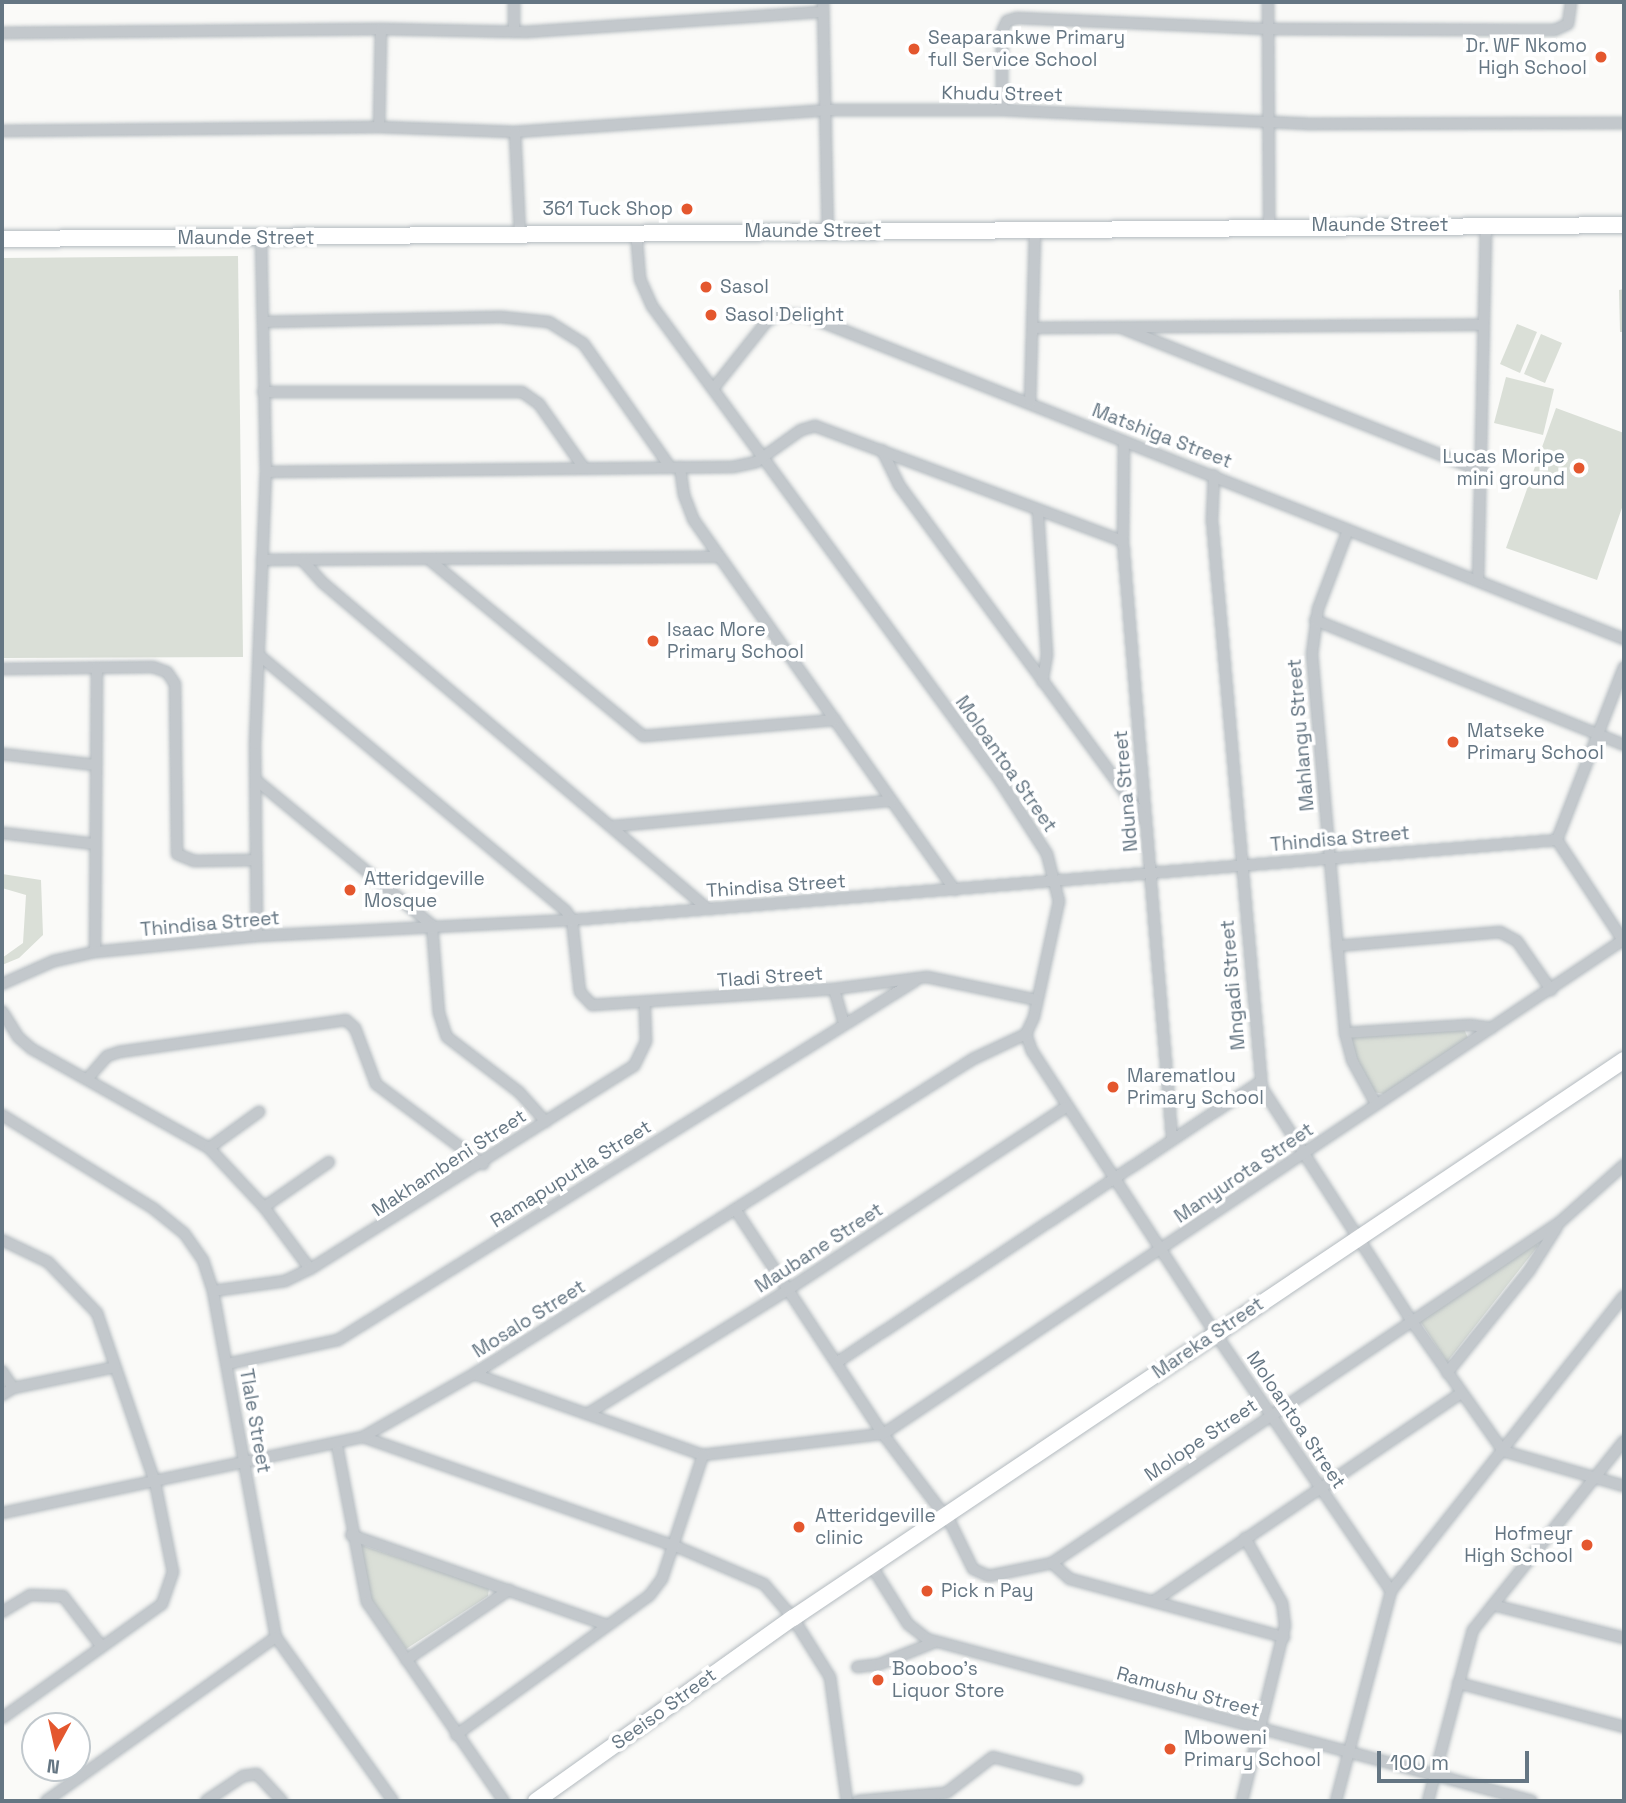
<!DOCTYPE html>
<style>
body{margin:0}
#map{position:relative;width:1626px;height:1803px;overflow:hidden;background:#fafaf8;font-family:"Space Grotesk",sans-serif}
div>[style]{position:absolute}
[style*='--x']{left:calc(var(--x)*1px);top:calc(var(--y)*1px);width:calc(var(--w)*1px);rotate:calc(var(--a)*1deg)}
.green>*{inset:0;background:#dadfd7}
.roads{filter:drop-shadow(0 0 2px #b3babf) drop-shadow(0 0 2px #b3babf)}
.street>*{height:10px;margin:-5px;padding:0 5px;transform-origin:5px;border-radius:5px;background:#c3c8cc}
.secondary>*{height:16px;margin:-8px;padding:0 8px;transform-origin:8px;border-radius:8px;background:#fff}
.dots>*{width:19px;height:19px;translate:-50% -50%;box-sizing:border-box;border:4px solid #fff;border-radius:50%}
span{translate:-50% -50%;white-space:nowrap;text-align:center;line-height:1.15;-webkit-text-stroke:7px #fff;paint-order:stroke}
.poi-label{font-size:19px;color:#657683}
.left{translate:0 -50%;text-align:left}
.right{translate:-100% -50%;text-align:right}
.street-label{font-size:19px;color:#657683}
.frame{position:absolute;inset:0;border:4px solid #657683;pointer-events:none}
.north{position:absolute;left:21px;top:1712px;width:70px;height:70px;box-sizing:border-box;background:#fff;border:2px solid #c1c8cd;border-radius:50%;rotate:188deg;font-size:19px;font-weight:700;line-height:28px;text-align:center;color:#657683}
.north::after{content:'';display:block;margin:auto;width:24px;height:32px;background:#e4572e;clip-path:polygon(50% 0,100% 100%,50% 72%,0 100%)}
.scale{position:absolute;left:1377px;top:1751px;width:152px;height:32px;box-sizing:border-box;border:4px solid #657683;border-top:0;padding-left:9px;font-size:21px;line-height:24px;white-space:nowrap;color:#657683;-webkit-text-stroke:5px #fff;paint-order:stroke}
</style>
<div id="map">
<div class="green">
<i style="clip-path:polygon(238px 256px,243px 657px,2px 658px,2px 258px)"></i>
<i style="clip-path:polygon(1624px 289px,1624px 332px,1620px 332px,1619px 290px)"></i>
<i style="clip-path:polygon(1517px 324px,1537px 332px,1520px 373px,1500px 364px)"></i>
<i style="clip-path:polygon(1541px 334px,1562px 343px,1545px 383px,1524px 374px)"></i>
<i style="clip-path:polygon(1506px 377px,1554px 389px,1543px 435px,1494px 423px)"></i>
<i style="clip-path:polygon(1556px 408px,1624px 433px,1624px 502px,1597px 580px,1506px 548px)"></i>
<i style="clip-path:polygon(2px 874px,41px 880px,43px 935px,19px 958px,2px 965px,2px 958px,23px 943px,26px 895px,2px 888px)"></i>
<i style="clip-path:polygon(1464px 1029px,1468px 1038px,1384px 1094px,1373px 1092px,1351px 1052px,1350px 1036px)"></i>
<i style="clip-path:polygon(1535px 1243px,1538px 1246px,1447px 1362px,1420px 1321px)"></i>
<i style="clip-path:polygon(361px 1545px,489px 1588px,488px 1596px,406px 1649px,367px 1593px)"></i>
</div>
<div class="roads">
<div class="street">
<i style="--x:514;--y:2;--w:30;--a:90"></i>
<i style="--x:823;--y:2;--w:230;--a:88.8"></i>
<i style="--x:1268;--y:2;--w:224;--a:89.7"></i>
<i style="--x:2;--y:33;--w:379;--a:-0.6"></i>
<i style="--x:381;--y:29;--w:145;--a:1.2"></i>
<i style="--x:526;--y:32;--w:298;--a:-3.9"></i>
<i style="--x:1002;--y:110;--w:78;--a:-90"></i>
<i style="--x:1002;--y:32;--w:12;--a:-66"></i>
<i style="--x:1007;--y:21;--w:10;--a:-17"></i>
<i style="--x:1017;--y:18;--w:251;--a:2.5"></i>
<i style="--x:1268;--y:29;--w:287;--a:0.2"></i>
<i style="--x:1555;--y:30;--w:14;--a:-25"></i>
<i style="--x:1568;--y:24;--w:22;--a:-82"></i>
<i style="--x:379;--y:127;--w:98;--a:-88.8"></i>
<i style="--x:2;--y:131;--w:377;--a:-0.6"></i>
<i style="--x:379;--y:127;--w:136;--a:2.1"></i>
<i style="--x:515;--y:132;--w:312;--a:-4"></i>
<i style="--x:826;--y:110;--w:176;--a:0"></i>
<i style="--x:1002;--y:110;--w:305;--a:2.6"></i>
<i style="--x:1307;--y:124;--w:317;--a:-0.2"></i>
<i style="--x:515;--y:132;--w:103;--a:87.2"></i>
<i style="--x:636;--y:231;--w:48;--a:85.2"></i>
<i style="--x:640;--y:279;--w:30;--a:66"></i>
<i style="--x:652;--y:306;--w:589;--a:53.77"></i>
<i style="--x:1000;--y:781;--w:87;--a:57.2"></i>
<i style="--x:1047;--y:854;--w:49;--a:75.7"></i>
<i style="--x:1059;--y:901;--w:119;--a:102.2"></i>
<i style="--x:1034;--y:1017;--w:19;--a:115"></i>
<i style="--x:1026;--y:1034;--w:18;--a:71"></i>
<i style="--x:1032;--y:1051;--w:336;--a:57"></i>
<i style="--x:1215;--y:1333;--w:312;--a:55.7"></i>
<i style="--x:263;--y:322;--w:238;--a:-1.2"></i>
<i style="--x:501;--y:317;--w:48;--a:5.9"></i>
<i style="--x:549;--y:322;--w:40;--a:32"></i>
<i style="--x:583;--y:343;--w:151;--a:54.9"></i>
<i style="--x:1034;--y:328;--w:449;--a:-0.4"></i>
<i style="--x:1122;--y:328;--w:389;--a:21.7"></i>
<i style="--x:713;--y:389;--w:87;--a:-51.5"></i>
<i style="--x:767;--y:321;--w:15;--a:-28"></i>
<i style="--x:780;--y:314;--w:27;--a:4"></i>
<i style="--x:807;--y:316;--w:879;--a:21.57"></i>
<i style="--x:263;--y:392;--w:259;--a:0"></i>
<i style="--x:522;--y:392;--w:21;--a:35"></i>
<i style="--x:539;--y:404;--w:78;--a:54.9"></i>
<i style="--x:1030;--y:402;--w:172;--a:-88.3"></i>
<i style="--x:1124;--y:442;--w:99;--a:90.6"></i>
<i style="--x:1123;--y:541;--w:598;--a:85.3"></i>
<i style="--x:882;--y:450;--w:39;--a:64"></i>
<i style="--x:899;--y:485;--w:416;--a:53.7"></i>
<i style="--x:680;--y:467;--w:28;--a:82"></i>
<i style="--x:684;--y:495;--w:26;--a:69"></i>
<i style="--x:693;--y:519;--w:454;--a:54.8"></i>
<i style="--x:266;--y:472;--w:467;--a:-0.6"></i>
<i style="--x:733;--y:467;--w:24;--a:-12"></i>
<i style="--x:756;--y:462;--w:55;--a:-35.4"></i>
<i style="--x:801;--y:430;--w:15;--a:-16"></i>
<i style="--x:815;--y:426;--w:329;--a:20.5"></i>
<i style="--x:1214;--y:475;--w:44;--a:92.6"></i>
<i style="--x:1212;--y:519;--w:571;--a:84.98"></i>
<i style="--x:1262;--y:1088;--w:276;--a:57.3"></i>
<i style="--x:1411;--y:1320;--w:160;--a:54.9"></i>
<i style="--x:1503;--y:1451;--w:126;--a:16.1"></i>
<i style="--x:1038;--y:512;--w:143;--a:86.4"></i>
<i style="--x:1047;--y:655;--w:27;--a:100"></i>
<i style="--x:1348;--y:530;--w:85;--a:110.8"></i>
<i style="--x:1318;--y:609;--w:45;--a:97.6"></i>
<i style="--x:1312;--y:654;--w:380;--a:85"></i>
<i style="--x:1345;--y:1033;--w:28;--a:75"></i>
<i style="--x:1352;--y:1060;--w:50;--a:61.4"></i>
<i style="--x:262;--y:560;--w:456;--a:-0.4"></i>
<i style="--x:304;--y:562;--w:28;--a:48"></i>
<i style="--x:323;--y:583;--w:504;--a:40.26"></i>
<i style="--x:432;--y:562;--w:273;--a:39.5"></i>
<i style="--x:643;--y:736;--w:193;--a:-4.8"></i>
<i style="--x:1478;--y:581;--w:357;--a:-88.7"></i>
<i style="--x:1315;--y:620;--w:333;--a:22"></i>
<i style="--x:260;--y:656;--w:398;--a:39.8"></i>
<i style="--x:566;--y:911;--w:11;--a:56"></i>
<i style="--x:572;--y:920;--w:72;--a:83.7"></i>
<i style="--x:580;--y:992;--w:18;--a:47"></i>
<i style="--x:592;--y:1005;--w:243;--a:-3.8"></i>
<i style="--x:834;--y:989;--w:94;--a:-7.4"></i>
<i style="--x:927;--y:977;--w:112;--a:11.8"></i>
<i style="--x:1624;--y:667;--w:186;--a:111.2"></i>
<i style="--x:1557;--y:840;--w:122;--a:56.7"></i>
<i style="--x:2;--y:669;--w:151;--a:-0.8"></i>
<i style="--x:153;--y:667;--w:15;--a:20"></i>
<i style="--x:167;--y:672;--w:14;--a:56"></i>
<i style="--x:175;--y:684;--w:170;--a:89.3"></i>
<i style="--x:177;--y:854;--w:18;--a:22"></i>
<i style="--x:194;--y:861;--w:62;--a:-0.9"></i>
<i style="--x:2;--y:754;--w:94;--a:6.7"></i>
<i style="--x:256;--y:780;--w:228;--a:39.5"></i>
<i style="--x:432;--y:925;--w:88;--a:85.5"></i>
<i style="--x:439;--y:1013;--w:25;--a:72"></i>
<i style="--x:447;--y:1037;--w:91;--a:37.4"></i>
<i style="--x:519;--y:1092;--w:40;--a:48"></i>
<i style="--x:614;--y:826;--w:278;--a:-5.2"></i>
<i style="--x:2;--y:833;--w:93;--a:6.8"></i>
<i style="--x:257;--y:936;--w:192;--a:-90.6"></i>
<i style="--x:255;--y:744;--w:272;--a:-87.7"></i>
<i style="--x:266;--y:472;--w:234;--a:-91.2"></i>
<i style="--x:1337;--y:946;--w:164;--a:-4.9"></i>
<i style="--x:1500;--y:932;--w:19;--a:28"></i>
<i style="--x:1517;--y:941;--w:60;--a:55.2"></i>
<i style="--x:95;--y:952;--w:284;--a:-89.6"></i>
<i style="--x:2;--y:984;--w:57;--a:-23.9"></i>
<i style="--x:54;--y:961;--w:42;--a:-12.4"></i>
<i style="--x:95;--y:952;--w:163;--a:-5.6"></i>
<i style="--x:257;--y:936;--w:315;--a:-2.9"></i>
<i style="--x:572;--y:920;--w:988;--a:-4.64"></i>
<i style="--x:834;--y:989;--w:35;--a:74"></i>
<i style="--x:2;--y:1011;--w:31;--a:58"></i>
<i style="--x:18;--y:1037;--w:18;--a:41"></i>
<i style="--x:32;--y:1049;--w:203;--a:29.2"></i>
<i style="--x:209;--y:1148;--w:81;--a:47"></i>
<i style="--x:264;--y:1207;--w:77;--a:53.4"></i>
<i style="--x:1345;--y:1033;--w:125;--a:-3.7"></i>
<i style="--x:1470;--y:1025;--w:22;--a:8"></i>
<i style="--x:88;--y:1078;--w:29;--a:-49"></i>
<i style="--x:107;--y:1056;--w:13;--a:-18"></i>
<i style="--x:119;--y:1052;--w:229;--a:-8"></i>
<i style="--x:346;--y:1020;--w:12;--a:42"></i>
<i style="--x:355;--y:1028;--w:60;--a:69.4"></i>
<i style="--x:376;--y:1084;--w:134;--a:36.8"></i>
<i style="--x:2;--y:1115;--w:179;--a:31.7"></i>
<i style="--x:154;--y:1209;--w:38;--a:39"></i>
<i style="--x:184;--y:1233;--w:33;--a:55"></i>
<i style="--x:203;--y:1260;--w:33;--a:72"></i>
<i style="--x:213;--y:1291;--w:352;--a:79.7"></i>
<i style="--x:276;--y:1637;--w:201;--a:54.5"></i>
<i style="--x:209;--y:1148;--w:62;--a:-35.8"></i>
<i style="--x:264;--y:1207;--w:79;--a:-34.7"></i>
<i style="--x:735;--y:1209;--w:269;--a:56.7"></i>
<i style="--x:883;--y:1434;--w:113;--a:52.9"></i>
<i style="--x:951;--y:1524;--w:50;--a:63.9"></i>
<i style="--x:973;--y:1569;--w:17;--a:24"></i>
<i style="--x:989;--y:1576;--w:64;--a:-11.7"></i>
<i style="--x:1052;--y:1563;--w:612;--a:-33.87"></i>
<i style="--x:1560;--y:1222;--w:86;--a:-41.7"></i>
<i style="--x:2;--y:1240;--w:51;--a:25.6"></i>
<i style="--x:48;--y:1262;--w:71;--a:46.1"></i>
<i style="--x:97;--y:1313;--w:179;--a:71.1"></i>
<i style="--x:155;--y:1482;--w:92;--a:78.7"></i>
<i style="--x:173;--y:1572;--w:34;--a:109"></i>
<i style="--x:162;--y:1604;--w:196;--a:144.5"></i>
<i style="--x:213;--y:1291;--w:73;--a:-7.9"></i>
<i style="--x:285;--y:1281;--w:28;--a:-26"></i>
<i style="--x:310;--y:1269;--w:382;--a:-32.1"></i>
<i style="--x:634;--y:1066;--w:28;--a:-64"></i>
<i style="--x:646;--y:1041;--w:37;--a:-92"></i>
<i style="--x:839;--y:1361;--w:505;--a:-33.53"></i>
<i style="--x:227;--y:1364;--w:114;--a:-12.2"></i>
<i style="--x:338;--y:1340;--w:680;--a:-31.89"></i>
<i style="--x:2;--y:1371;--w:20;--a:57"></i>
<i style="--x:1447;--y:1373;--w:131;--a:-51.2"></i>
<i style="--x:1529;--y:1271;--w:52;--a:-57.5"></i>
<i style="--x:474;--y:1374;--w:243;--a:19.5"></i>
<i style="--x:703;--y:1455;--w:181;--a:-6.7"></i>
<i style="--x:883;--y:1434;--w:890;--a:-33.73"></i>
<i style="--x:2;--y:1395;--w:13;--a:-32"></i>
<i style="--x:13;--y:1388;--w:104;--a:-11.6"></i>
<i style="--x:587;--y:1414;--w:238;--a:-31.7"></i>
<i style="--x:789;--y:1289;--w:331;--a:-33.3"></i>
<i style="--x:363;--y:1437;--w:330;--a:19.3"></i>
<i style="--x:675;--y:1546;--w:97;--a:23.1"></i>
<i style="--x:764;--y:1584;--w:45;--a:49.5"></i>
<i style="--x:793;--y:1618;--w:70;--a:57.9"></i>
<i style="--x:830;--y:1677;--w:125;--a:82.2"></i>
<i style="--x:337;--y:1445;--w:160;--a:79.2"></i>
<i style="--x:367;--y:1602;--w:242;--a:55.5"></i>
<i style="--x:2;--y:1513;--w:369;--a:-11.9"></i>
<i style="--x:363;--y:1437;--w:128;--a:-29.6"></i>
<i style="--x:474;--y:1374;--w:590;--a:-32.26"></i>
<i style="--x:973;--y:1059;--w:59;--a:-25.3"></i>
<i style="--x:351;--y:1535;--w:271;--a:19.4"></i>
<i style="--x:1052;--y:1563;--w:24;--a:42"></i>
<i style="--x:1070;--y:1579;--w:222;--a:15.2"></i>
<i style="--x:871;--y:1565;--w:70;--a:57.9"></i>
<i style="--x:908;--y:1624;--w:24;--a:38"></i>
<i style="--x:927;--y:1639;--w:626;--a:14.99"></i>
<i style="--x:1154;--y:1601;--w:371;--a:-34.1"></i>
<i style="--x:1493;--y:1605;--w:135;--a:14.1"></i>
<i style="--x:2;--y:1612;--w:33;--a:-31"></i>
<i style="--x:30;--y:1595;--w:33;--a:2"></i>
<i style="--x:63;--y:1596;--w:64;--a:52.6"></i>
<i style="--x:406;--y:1660;--w:125;--a:-34.2"></i>
<i style="--x:857;--y:1667;--w:23;--a:-7"></i>
<i style="--x:880;--y:1664;--w:59;--a:-21.8"></i>
<i style="--x:1458;--y:1683;--w:172;--a:14.8"></i>
<i style="--x:456;--y:1735;--w:238;--a:-35.8"></i>
<i style="--x:649;--y:1596;--w:21;--a:-53"></i>
<i style="--x:662;--y:1579;--w:131;--a:-71.7"></i>
<i style="--x:46;--y:1801;--w:282;--a:-35.5"></i>
<i style="--x:206;--y:1801;--w:45;--a:-34"></i>
<i style="--x:243;--y:1776;--w:14;--a:-8"></i>
<i style="--x:257;--y:1774;--w:37;--a:47"></i>
<i style="--x:858;--y:1801;--w:88;--a:-5.2"></i>
<i style="--x:946;--y:1793;--w:59;--a:-37.5"></i>
<i style="--x:993;--y:1757;--w:87;--a:14.7"></i>
<i style="--x:1242;--y:1801;--w:180;--a:-76.2"></i>
<i style="--x:1285;--y:1626;--w:23;--a:-97"></i>
<i style="--x:1282;--y:1603;--w:75;--a:-119.6"></i>
<i style="--x:1336;--y:1801;--w:217;--a:-75.3"></i>
<i style="--x:1391;--y:1591;--w:376;--a:-51.7"></i>
<i style="--x:1428;--y:1801;--w:177;--a:-75.3"></i>
<i style="--x:1473;--y:1630;--w:242;--a:-51.4"></i>
</div>
<div class="secondary">
<i style="--x:2;--y:239;--w:1622;--a:-0.49"></i>
<i style="--x:536;--y:1801;--w:315;--a:-35.5"></i>
<i style="--x:793;--y:1618;--w:1001;--a:-33.88"></i>
</div>
</div>
<div class="dots">
<i style="left:914px;top:49px;background:#e4572e"></i>
<i style="left:1601px;top:57px;background:#e4572e"></i>
<i style="left:687px;top:209px;background:#e4572e"></i>
<i style="left:706px;top:287px;background:#e4572e"></i>
<i style="left:711px;top:315px;background:#e4572e"></i>
<i style="left:1579px;top:468px;background:#e4572e"></i>
<i style="left:653px;top:641px;background:#e4572e"></i>
<i style="left:1453px;top:742px;background:#e4572e"></i>
<i style="left:350px;top:890px;background:#e4572e"></i>
<i style="left:1113px;top:1087px;background:#e4572e"></i>
<i style="left:799px;top:1527px;background:#e4572e"></i>
<i style="left:1587px;top:1545px;background:#e4572e"></i>
<i style="left:927px;top:1591px;background:#e4572e"></i>
<i style="left:878px;top:1680px;background:#e4572e"></i>
<i style="left:1170px;top:1749px;background:#e4572e"></i>
</div>
<div class="poi-label">
<span class="left" style="left:928px;top:49px">Seaparankwe Primary<br>full Service School</span>
<span class="right" style="left:1587px;top:57px">Dr. WF Nkomo<br>High School</span>
<span class="right" style="left:673px;top:209px">361 Tuck Shop</span>
<span class="left" style="left:720px;top:287px">Sasol</span>
<span class="left" style="left:725px;top:315px">Sasol Delight</span>
<span class="right" style="left:1565px;top:468px">Lucas Moripe<br>mini ground</span>
<span class="left" style="left:667px;top:641px">Isaac More<br>Primary School</span>
<span class="left" style="left:1467px;top:742px">Matseke<br>Primary School</span>
<span class="left" style="left:364px;top:890px">Atteridgeville<br>Mosque</span>
<span class="left" style="left:1127px;top:1087px">Marematlou<br>Primary School</span>
<span class="left" style="left:815px;top:1527px">Atteridgeville<br>clinic</span>
<span class="right" style="left:1573px;top:1545px">Hofmeyr<br>High School</span>
<span class="left" style="left:941px;top:1591px">Pick n Pay</span>
<span class="left" style="left:892px;top:1680px">Booboo's<br>Liquor Store</span>
<span class="left" style="left:1184px;top:1749px">Mboweni<br>Primary School</span>
</div>
<div class="street-label">
<span style="left:1002px;top:94px;rotate:1deg">Khudu Street</span>
<span style="left:1380px;top:225px">Maunde Street</span>
<span style="left:813px;top:231px">Maunde Street</span>
<span style="left:246px;top:238px">Maunde Street</span>
<span style="left:1162px;top:436px;rotate:21deg">Matshiga Street</span>
<span style="left:1301px;top:735px;rotate:-95deg">Mahlangu Street</span>
<span style="left:1006px;top:764px;rotate:55deg">Moloantoa Street</span>
<span style="left:1126px;top:791px;rotate:-95deg">Nduna Street</span>
<span style="left:1340px;top:839px;rotate:-5deg">Thindisa Street</span>
<span style="left:776px;top:886px;rotate:-4deg">Thindisa Street</span>
<span style="left:210px;top:924px;rotate:-5deg">Thindisa Street</span>
<span style="left:770px;top:977px;rotate:-4deg">Tladi Street</span>
<span style="left:1233px;top:985px;rotate:-95deg">Mngadi Street</span>
<span style="left:449px;top:1163px;rotate:-33deg">Makhambeni Street</span>
<span style="left:1244px;top:1173px;rotate:-34deg">Manyurota Street</span>
<span style="left:571px;top:1174px;rotate:-32deg">Ramapuputla Street</span>
<span style="left:819px;top:1248px;rotate:-33deg">Maubane Street</span>
<span style="left:529px;top:1319px;rotate:-32deg">Mosalo Street</span>
<span style="left:1208px;top:1338px;rotate:-34deg">Mareka Street</span>
<span style="left:1296px;top:1420px;rotate:56deg">Moloantoa Street</span>
<span style="left:255px;top:1421px;rotate:80deg">Tlale Street</span>
<span style="left:1201px;top:1440px;rotate:-34deg">Molope Street</span>
<span style="left:1188px;top:1692px;rotate:15deg">Ramushu Street</span>
<span style="left:664px;top:1709px;rotate:-36deg">Seeiso Street</span>
</div>
<div class="frame"></div>
<div class="north">N</div>
<div class="scale">100 m</div>
</div>
